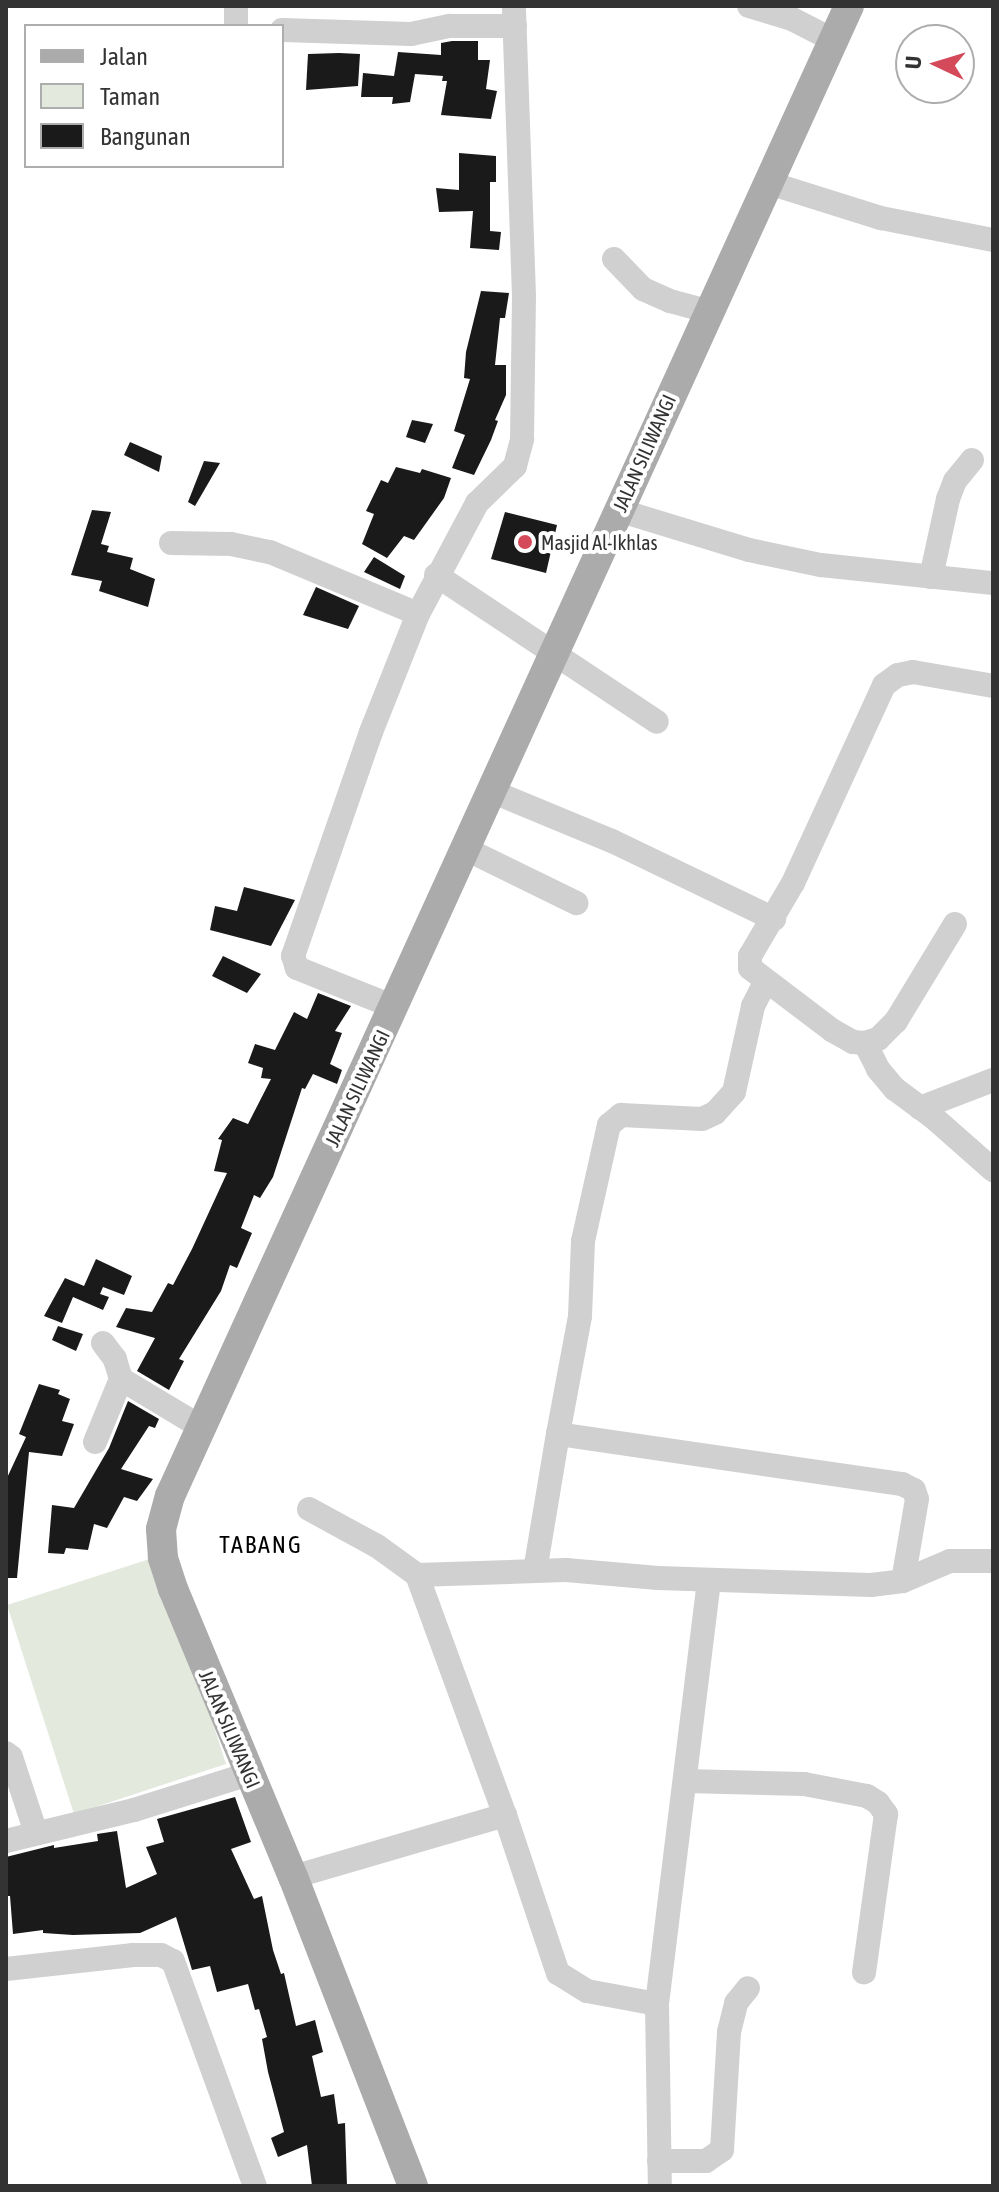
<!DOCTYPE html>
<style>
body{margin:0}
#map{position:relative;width:999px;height:2192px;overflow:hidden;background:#fff;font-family:"Asap Condensed",sans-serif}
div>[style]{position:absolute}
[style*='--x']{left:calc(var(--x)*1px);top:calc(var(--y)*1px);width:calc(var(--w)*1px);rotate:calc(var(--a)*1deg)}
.green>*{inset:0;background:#e3e9dd}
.building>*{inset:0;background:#1a1a1a}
.minor>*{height:24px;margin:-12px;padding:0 12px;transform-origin:12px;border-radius:12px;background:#d0d0d0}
.major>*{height:30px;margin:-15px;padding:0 15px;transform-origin:15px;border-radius:15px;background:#ababab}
.dots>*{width:22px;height:22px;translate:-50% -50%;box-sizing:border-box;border:4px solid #fff;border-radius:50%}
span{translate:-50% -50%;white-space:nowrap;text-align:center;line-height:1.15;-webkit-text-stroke:8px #fff;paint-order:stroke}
.street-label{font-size:20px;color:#333}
.poi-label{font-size:20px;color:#333}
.left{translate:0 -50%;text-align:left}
.quarter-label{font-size:24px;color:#000;letter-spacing:2px}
.frame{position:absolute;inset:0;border:8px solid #333;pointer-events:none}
.legend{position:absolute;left:24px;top:24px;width:260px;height:144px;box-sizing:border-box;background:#fff;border:2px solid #adadad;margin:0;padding:10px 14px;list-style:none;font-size:24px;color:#333}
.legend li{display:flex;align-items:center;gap:16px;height:40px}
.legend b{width:40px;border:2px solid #adadad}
.north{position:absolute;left:895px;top:24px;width:80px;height:80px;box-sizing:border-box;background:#fff;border:2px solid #adadad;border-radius:50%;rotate:274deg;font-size:22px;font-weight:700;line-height:32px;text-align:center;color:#333}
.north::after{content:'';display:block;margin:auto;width:28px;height:36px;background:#d54a5a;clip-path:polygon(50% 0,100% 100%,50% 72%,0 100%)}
</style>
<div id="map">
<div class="green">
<i style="clip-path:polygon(159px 1556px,226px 1764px,74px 1814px,7px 1605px)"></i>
</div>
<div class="building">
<i style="clip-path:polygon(452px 41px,478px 41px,478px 60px,490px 60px,486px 89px,497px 91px,491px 119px,441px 115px,447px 81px,442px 81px,443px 76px,415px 74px,410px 102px,392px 104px,393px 97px,361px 97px,363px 73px,394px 76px,398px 52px,441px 55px,441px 43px)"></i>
<i style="clip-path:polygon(339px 53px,360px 54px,358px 86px,306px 90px,308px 54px)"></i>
<i style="clip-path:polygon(459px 153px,496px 156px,496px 182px,490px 182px,490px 231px,501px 232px,499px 250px,470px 248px,473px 211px,439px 212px,436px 188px,459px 190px)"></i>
<i style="clip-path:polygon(481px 291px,509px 293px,505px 318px,500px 318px,495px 365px,506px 365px,506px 395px,495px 420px,498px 421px,491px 440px,474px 475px,452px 468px,465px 435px,454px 431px,470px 379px,464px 378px,466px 352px)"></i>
<i style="clip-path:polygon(412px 420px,433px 424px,425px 443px,406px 437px)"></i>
<i style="clip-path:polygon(130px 442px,162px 456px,159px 472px,124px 455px)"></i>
<i style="clip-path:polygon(204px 461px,220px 463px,195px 506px,188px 502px)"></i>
<i style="clip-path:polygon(396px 467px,420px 473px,422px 469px,451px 478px,444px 498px,414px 540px,404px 536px,387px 558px,362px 544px,374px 514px,366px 511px,381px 480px,388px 483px)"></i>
<i style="clip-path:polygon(92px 510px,111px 512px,101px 544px,109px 546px,107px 552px,133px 558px,130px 569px,155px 579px,148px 607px,99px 591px,102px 581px,71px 575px)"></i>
<i style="clip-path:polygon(505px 512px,557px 525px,546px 573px,491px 559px)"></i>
<i style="clip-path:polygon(374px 557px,405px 576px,400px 589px,364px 572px)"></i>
<i style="clip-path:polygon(316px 587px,359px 606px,348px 629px,303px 615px)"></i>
<i style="clip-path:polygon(244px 887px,295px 900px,271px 946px,210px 930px,215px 906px,237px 911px)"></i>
<i style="clip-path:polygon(223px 956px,261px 974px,247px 993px,212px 976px)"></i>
<i style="clip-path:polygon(318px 993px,351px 1006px,335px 1031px,342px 1033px,330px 1064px,342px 1070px,337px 1084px,313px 1074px,305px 1089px,302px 1088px,273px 1177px,260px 1198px,254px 1195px,241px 1228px,252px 1233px,237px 1268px,230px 1265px,221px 1291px,179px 1359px,184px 1361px,169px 1390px,137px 1371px,155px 1338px,116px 1327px,126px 1308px,152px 1312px,168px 1283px,173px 1285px,192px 1249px,227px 1173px,214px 1171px,222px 1140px,218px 1139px,233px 1118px,248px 1124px,271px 1079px,261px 1078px,263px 1068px,248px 1063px,255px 1044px,275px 1050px,294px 1012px,307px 1019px)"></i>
<i style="clip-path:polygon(96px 1259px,132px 1276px,124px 1295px,103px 1287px,100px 1294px,109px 1297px,103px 1310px,73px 1297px,62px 1323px,44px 1316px,65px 1278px,84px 1286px)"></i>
<i style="clip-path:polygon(58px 1326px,83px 1334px,76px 1351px,52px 1340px)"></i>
<i style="clip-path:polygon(39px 1384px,60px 1390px,58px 1394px,70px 1399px,62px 1421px,74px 1424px,62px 1456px,29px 1452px,17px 1578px,6px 1578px,6px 1480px,26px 1437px,19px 1434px)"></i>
<i style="clip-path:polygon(128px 1401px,159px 1419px,155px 1428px,149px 1426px,121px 1469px,153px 1479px,137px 1501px,124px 1497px,107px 1528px,94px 1524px,88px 1550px,66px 1548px,64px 1554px,48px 1553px,52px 1505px,74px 1508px,109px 1448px)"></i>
<i style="clip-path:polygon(235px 1797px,251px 1842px,231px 1849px,254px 1899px,262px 1896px,273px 1950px,281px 1974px,284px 1973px,296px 2026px,315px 2020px,323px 2052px,312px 2056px,321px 2097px,334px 2094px,338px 2124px,345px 2123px,347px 2186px,312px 2186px,307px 2145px,278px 2157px,271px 2138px,284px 2132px,268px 2072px,262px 2039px,267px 2037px,259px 2009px,255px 2010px,248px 1984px,217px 1992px,210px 1966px,192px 1970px,176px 1917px,140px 1933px,73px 1935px,43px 1933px,43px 1930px,13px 1934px,10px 1896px,6px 1896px,6px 1857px,54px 1845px,54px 1848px,98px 1841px,97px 1834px,117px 1831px,126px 1888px,157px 1874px,146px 1847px,164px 1842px,157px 1819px)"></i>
</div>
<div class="minor">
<i style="--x:236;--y:6;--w:20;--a:90"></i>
<i style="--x:749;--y:6;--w:45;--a:16.8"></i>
<i style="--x:792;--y:19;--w:46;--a:27.1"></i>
<i style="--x:282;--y:30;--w:129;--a:1.8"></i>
<i style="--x:411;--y:34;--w:40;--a:-12"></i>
<i style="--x:450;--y:26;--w:65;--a:0"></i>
<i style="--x:766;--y:182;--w:121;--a:17.4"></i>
<i style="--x:881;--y:218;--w:114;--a:11.1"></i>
<i style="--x:614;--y:259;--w:42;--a:46"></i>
<i style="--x:643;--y:289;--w:30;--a:24"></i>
<i style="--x:670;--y:301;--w:39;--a:15"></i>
<i style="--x:618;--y:510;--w:137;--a:17"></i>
<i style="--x:749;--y:550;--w:74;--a:11.8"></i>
<i style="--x:821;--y:565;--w:173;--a:6"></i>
<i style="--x:171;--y:543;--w:60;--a:1"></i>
<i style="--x:231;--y:544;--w:40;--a:12"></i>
<i style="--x:270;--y:552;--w:160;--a:22.7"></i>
<i style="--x:436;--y:575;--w:265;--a:33.6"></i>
<i style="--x:931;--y:577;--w:80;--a:-77.7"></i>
<i style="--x:948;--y:499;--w:19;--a:-69"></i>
<i style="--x:955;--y:481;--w:27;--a:-51"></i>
<i style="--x:491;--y:791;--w:131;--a:22.5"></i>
<i style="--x:612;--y:841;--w:180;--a:25.7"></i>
<i style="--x:466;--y:849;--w:123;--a:26.1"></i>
<i style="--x:955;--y:924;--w:114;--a:121.3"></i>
<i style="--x:896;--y:1021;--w:25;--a:135"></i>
<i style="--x:878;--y:1039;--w:14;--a:163"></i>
<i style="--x:865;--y:1043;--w:12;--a:-175"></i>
<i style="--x:853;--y:1042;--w:23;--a:-151"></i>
<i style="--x:833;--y:1031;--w:104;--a:-142.8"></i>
<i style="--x:750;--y:968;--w:12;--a:-90"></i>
<i style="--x:750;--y:956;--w:85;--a:-59.5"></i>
<i style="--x:793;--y:883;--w:218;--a:-65.3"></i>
<i style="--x:884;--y:685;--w:17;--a:-36"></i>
<i style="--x:898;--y:675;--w:15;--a:-11"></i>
<i style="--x:913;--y:672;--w:81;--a:9.9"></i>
<i style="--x:394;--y:1007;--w:105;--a:-158.1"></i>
<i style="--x:297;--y:968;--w:13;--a:-108"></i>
<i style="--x:293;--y:956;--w:237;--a:-70.8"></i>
<i style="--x:371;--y:732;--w:127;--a:-68.3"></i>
<i style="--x:418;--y:614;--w:126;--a:-62"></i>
<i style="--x:477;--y:503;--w:53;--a:-44.2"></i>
<i style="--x:515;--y:466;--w:28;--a:-75"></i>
<i style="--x:522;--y:439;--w:143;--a:-89.2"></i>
<i style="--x:524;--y:296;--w:290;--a:-92"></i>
<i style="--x:865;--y:1043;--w:29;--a:63"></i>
<i style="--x:878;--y:1069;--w:26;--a:50"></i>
<i style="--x:895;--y:1089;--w:49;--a:36.6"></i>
<i style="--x:934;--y:1118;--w:79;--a:41.4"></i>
<i style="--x:920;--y:1108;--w:78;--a:-21"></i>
<i style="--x:121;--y:1379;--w:93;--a:31"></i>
<i style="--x:558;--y:1434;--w:120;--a:-79.4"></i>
<i style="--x:580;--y:1316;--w:75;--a:-87.7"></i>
<i style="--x:583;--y:1241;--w:119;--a:-77.4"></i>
<i style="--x:609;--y:1125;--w:16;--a:-40"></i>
<i style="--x:621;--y:1115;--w:81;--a:2.8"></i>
<i style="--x:702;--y:1119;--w:14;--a:-25"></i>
<i style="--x:715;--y:1113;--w:28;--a:-48"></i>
<i style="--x:734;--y:1092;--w:88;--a:-77.5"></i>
<i style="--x:753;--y:1006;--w:27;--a:-63"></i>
<i style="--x:95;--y:1442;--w:68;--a:-67.6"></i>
<i style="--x:121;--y:1379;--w:21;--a:-107"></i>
<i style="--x:115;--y:1359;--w:20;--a:-127"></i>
<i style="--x:309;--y:1509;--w:77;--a:28.6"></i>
<i style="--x:377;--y:1546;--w:49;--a:35.9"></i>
<i style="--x:417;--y:1575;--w:256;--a:69.9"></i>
<i style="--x:535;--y:1571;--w:139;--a:-80.5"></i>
<i style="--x:558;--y:1434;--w:348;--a:8.3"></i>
<i style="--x:902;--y:1484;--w:13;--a:27"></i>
<i style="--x:914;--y:1490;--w:9;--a:72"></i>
<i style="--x:917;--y:1499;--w:83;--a:99.7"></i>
<i style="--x:417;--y:1575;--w:149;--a:-1.9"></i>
<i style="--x:566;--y:1570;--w:92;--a:5"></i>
<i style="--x:658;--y:1578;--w:213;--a:1.9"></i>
<i style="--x:871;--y:1585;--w:32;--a:-7"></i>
<i style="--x:903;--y:1581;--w:51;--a:-23.1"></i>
<i style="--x:950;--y:1561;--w:43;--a:0"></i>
<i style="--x:6;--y:1753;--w:6;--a:39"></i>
<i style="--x:11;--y:1757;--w:80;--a:71.8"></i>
<i style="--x:686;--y:1781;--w:118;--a:1.5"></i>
<i style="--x:804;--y:1784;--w:64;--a:10.8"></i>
<i style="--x:867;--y:1796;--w:13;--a:32"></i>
<i style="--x:878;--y:1803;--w:14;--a:54"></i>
<i style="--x:886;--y:1814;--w:160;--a:97.9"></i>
<i style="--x:6;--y:1841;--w:132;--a:-13.6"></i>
<i style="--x:134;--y:1810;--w:121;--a:-17.4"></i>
<i style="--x:293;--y:1877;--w:221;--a:-16.3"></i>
<i style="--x:505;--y:1815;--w:167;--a:71.5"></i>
<i style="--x:558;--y:1973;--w:34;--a:32"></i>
<i style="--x:587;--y:1991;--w:71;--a:10.5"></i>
<i style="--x:657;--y:2004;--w:182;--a:89.1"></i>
<i style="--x:6;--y:1969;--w:128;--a:-6.3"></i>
<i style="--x:133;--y:1955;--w:28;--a:0"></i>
<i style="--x:161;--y:1955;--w:13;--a:27"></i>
<i style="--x:173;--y:1961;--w:239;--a:70"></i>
<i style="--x:657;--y:2004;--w:427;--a:-83"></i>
<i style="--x:659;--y:2161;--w:47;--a:0"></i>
<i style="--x:706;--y:2161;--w:19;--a:-35"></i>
<i style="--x:722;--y:2150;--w:118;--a:-86.6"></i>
<i style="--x:729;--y:2032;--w:30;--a:-76"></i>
<i style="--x:736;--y:2003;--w:19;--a:-51"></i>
</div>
<div class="major">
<i style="--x:413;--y:2186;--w:331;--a:-111.2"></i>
<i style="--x:293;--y:1877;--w:312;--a:-112.6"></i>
<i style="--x:173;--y:1589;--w:33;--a:-108"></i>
<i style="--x:163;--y:1558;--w:29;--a:-94"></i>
<i style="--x:161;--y:1529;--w:34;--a:-75"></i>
<i style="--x:170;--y:1496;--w:1637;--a:-65.5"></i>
</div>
<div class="dots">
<i style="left:525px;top:542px;background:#d54a5a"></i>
</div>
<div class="street-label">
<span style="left:644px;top:453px;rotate:-66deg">JALAN SILIWANGI</span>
<span style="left:357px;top:1088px;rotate:-65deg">JALAN SILIWANGI</span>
<span style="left:230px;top:1729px;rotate:67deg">JALAN SILIWANGI</span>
</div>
<div class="poi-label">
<span class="left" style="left:541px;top:542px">Masjid Al-Ikhlas</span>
</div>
<div class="quarter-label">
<span style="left:261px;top:1545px">TABANG</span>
</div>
<div class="frame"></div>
<ul class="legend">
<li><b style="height:10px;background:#ababab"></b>Jalan</li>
<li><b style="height:22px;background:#e3e9dd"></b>Taman</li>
<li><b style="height:22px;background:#1a1a1a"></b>Bangunan</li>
</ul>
<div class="north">U</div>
</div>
